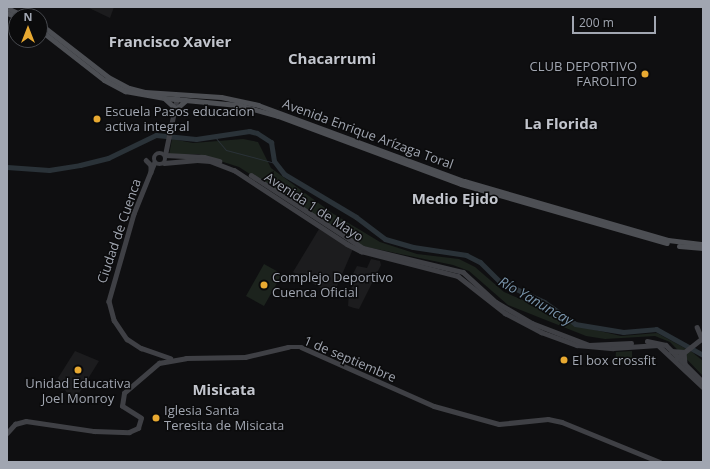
<!DOCTYPE html>
<meta charset="utf-8">
<style>
body{margin:0}
#map{position:relative;width:710px;height:469px;overflow:hidden;background:#0f0f11;font-family:"Open Sans",sans-serif}
div>[style]{position:absolute}
[style*='--x']{left:calc(var(--x)*1px);top:calc(var(--y)*1px);width:calc(var(--w)*1px);rotate:calc(var(--a)*1deg)}
.built>*{inset:0;background:#1c1c1e}
.green>*{inset:0;background:#1c231d}
.stream>*{height:1px;margin:-0.5px;padding:0 0.5px;transform-origin:0.5px;border-radius:0.5px;background:#2a3238}
.river>*{height:5px;margin:-2.5px;padding:0 2.5px;transform-origin:2.5px;border-radius:2.5px;background:#2a3238}
.secondary>*{height:4.5px;margin:-2.25px;padding:0 2.25px;transform-origin:2.25px;border-radius:2.25px;background:#3f4045}
.secondary>.ring{margin:-2.25px;padding:0;box-sizing:content-box;background:none;border:4.5px solid #3f4045;border-radius:50%}
.primary>*{height:5px;margin:-2.5px;padding:0 2.5px;transform-origin:2.5px;border-radius:2.5px;background:#4d4f54}
.dots>*{width:11px;height:11px;translate:-50% -50%;box-sizing:border-box;border:2px solid #0b0b0c;border-radius:50%}
span{translate:-50% -50%;white-space:nowrap;text-align:center;line-height:1.15;-webkit-text-stroke:3px #0b0b0c;paint-order:stroke}
.poi-label{font-size:13px;color:#a1a6b1}
.right{translate:-100% -50%;text-align:right}
.left{translate:0 -50%;text-align:left}
.street-label{font-size:13px;color:#a1a6b1}
.water-label{font-size:14px;color:#7994ab;font-style:italic}
.quarter-label{font-size:15px;color:#c2c5cd;font-weight:700}
.frame{position:absolute;inset:0;border:8px solid #a1a6b1;pointer-events:none}
.north{position:absolute;left:8px;top:8px;width:40px;height:40px;box-sizing:border-box;background:#0b0b0c;border:1px solid #47494e;border-radius:50%;rotate:0deg;font-size:11px;font-weight:700;line-height:16px;text-align:center;color:#a1a6b1}
.north::after{content:'';display:block;margin:auto;width:14px;height:18px;background:#e8a931;clip-path:polygon(50% 0,100% 100%,50% 72%,0 100%)}
.scale{position:absolute;left:572px;top:16px;width:84px;height:18px;box-sizing:border-box;border:2px solid #a1a6b1;border-top:0;padding-left:5px;font-size:12px;line-height:14px;white-space:nowrap;color:#a1a6b1;-webkit-text-stroke:3px #0b0b0c;paint-order:stroke}
</style>
<div id="map">
<div class="built">
<i style="clip-path:polygon(87px 7px,114px 7px,110px 18px)"></i>
<i style="clip-path:polygon(319px 229px,353px 249px,334px 293px,326px 291px,293px 272px)"></i>
<i style="clip-path:polygon(371px 259px,380px 261px,381px 265px,359px 309px,354px 308px,348px 306px,349px 293px,357px 276px,353px 274px,357px 266px,367px 268px)"></i>
<i style="clip-path:polygon(75px 351px,99px 361px,73px 403px,58px 378px)"></i>
</div>
<div class="green">
<i style="clip-path:polygon(172px 139px,193px 143px,243px 139px,258px 142px,271px 168px,332px 213px,380px 242px,417px 254px,459px 259px,475px 267px,504px 292px,591px 329px,621px 336px,657px 333px,692px 352px,703px 361px,703px 376px,670px 342px,655px 336px,605px 339px,586px 336px,508px 305px,469px 271px,453px 265px,362px 246px,239px 167px,198px 154px,169px 155px)"></i>
<i style="clip-path:polygon(264px 264px,282px 274px,264px 306px,246px 296px)"></i>
<i style="clip-path:polygon(632px 351px,632px 361px,615px 362px,616px 352px)"></i>
</div>
<div class="stream">
<i style="--x:215;--y:137;--w:17;--a:50"></i>
<i style="--x:226;--y:150;--w:51;--a:14.9"></i>
</div>
<div class="river">
<i style="--x:7;--y:167;--w:42;--a:4.1"></i>
<i style="--x:49;--y:170;--w:31;--a:-9"></i>
<i style="--x:80;--y:165;--w:29;--a:-14"></i>
<i style="--x:108;--y:158;--w:53;--a:-25.6"></i>
<i style="--x:156;--y:135;--w:40;--a:5.7"></i>
<i style="--x:196;--y:139;--w:54;--a:-8.6"></i>
<i style="--x:249;--y:131;--w:8;--a:14"></i>
<i style="--x:257;--y:133;--w:17;--a:33"></i>
<i style="--x:271;--y:142;--w:19;--a:81"></i>
<i style="--x:274;--y:161;--w:16;--a:52"></i>
<i style="--x:284;--y:174;--w:84;--a:30.8"></i>
<i style="--x:356;--y:217;--w:36;--a:37"></i>
<i style="--x:385;--y:239;--w:29;--a:16"></i>
<i style="--x:413;--y:247;--w:54;--a:8.6"></i>
<i style="--x:466;--y:255;--w:16;--a:27"></i>
<i style="--x:480;--y:262;--w:27;--a:45"></i>
<i style="--x:499;--y:281;--w:50;--a:25"></i>
<i style="--x:544;--y:302;--w:38;--a:35"></i>
<i style="--x:575;--y:324;--w:49;--a:9.5"></i>
<i style="--x:623;--y:332;--w:33;--a:-5"></i>
<i style="--x:656;--y:329;--w:54;--a:29"></i>
</div>
<div class="secondary">
<i class="ring" style="left:154px;top:153px;width:7.5px;height:7.5px"></i>
<i style="--x:165;--y:155;--w:39;--a:3"></i>
<i style="--x:204;--y:157;--w:16;--a:15"></i>
<i style="--x:165;--y:155;--w:59;--a:-78.3"></i>
<i style="--x:146;--y:160;--w:7;--a:45"></i>
<i style="--x:151;--y:165;--w:7;--a:90"></i>
<i style="--x:155;--y:162;--w:56;--a:112"></i>
<i style="--x:134;--y:214;--w:91;--a:106"></i>
<i style="--x:109;--y:301;--w:20;--a:75"></i>
<i style="--x:114;--y:320;--w:23;--a:56"></i>
<i style="--x:127;--y:339;--w:17;--a:33"></i>
<i style="--x:141;--y:348;--w:31;--a:19"></i>
<i style="--x:164;--y:163;--w:33;--a:-5"></i>
<i style="--x:197;--y:160;--w:13;--a:4"></i>
<i style="--x:210;--y:161;--w:26;--a:21"></i>
<i style="--x:234;--y:170;--w:135;--a:33.2"></i>
<i style="--x:347;--y:244;--w:16;--a:27"></i>
<i style="--x:361;--y:251;--w:100;--a:14.5"></i>
<i style="--x:458;--y:276;--w:60;--a:38.2"></i>
<i style="--x:505;--y:313;--w:41;--a:27.8"></i>
<i style="--x:541;--y:332;--w:38;--a:20"></i>
<i style="--x:577;--y:345;--w:36;--a:5"></i>
<i style="--x:613;--y:348;--w:45;--a:-3.8"></i>
<i style="--x:658;--y:345;--w:62;--a:43"></i>
<i style="--x:251;--y:175;--w:134;--a:33.1"></i>
<i style="--x:363;--y:248;--w:103;--a:13.5"></i>
<i style="--x:463;--y:272;--w:45;--a:42.3"></i>
<i style="--x:496;--y:302;--w:42;--a:30.3"></i>
<i style="--x:532;--y:323;--w:61;--a:21.1"></i>
<i style="--x:589;--y:345;--w:42;--a:-2.7"></i>
<i style="--x:697;--y:327;--w:13;--a:67"></i>
<i style="--x:647;--y:341;--w:19;--a:12"></i>
<i style="--x:666;--y:345;--w:52;--a:45"></i>
<i style="--x:671;--y:351;--w:13;--a:4"></i>
<i style="--x:684;--y:352;--w:11;--a:85"></i>
<i style="--x:677;--y:358;--w:33;--a:-38"></i>
<i style="--x:7;--y:433;--w:12;--a:-48"></i>
<i style="--x:15;--y:424;--w:11;--a:-15"></i>
<i style="--x:26;--y:421;--w:69;--a:8.4"></i>
<i style="--x:94;--y:431;--w:35;--a:2"></i>
<i style="--x:129;--y:432;--w:10;--a:-24"></i>
<i style="--x:138;--y:428;--w:10;--a:-73"></i>
<i style="--x:141;--y:418;--w:22;--a:-148"></i>
<i style="--x:122;--y:406;--w:13;--a:-81"></i>
<i style="--x:124;--y:393;--w:46;--a:-40.6"></i>
<i style="--x:159;--y:363;--w:27;--a:-10"></i>
<i style="--x:186;--y:358;--w:59;--a:-1"></i>
<i style="--x:245;--y:357;--w:44;--a:-13.1"></i>
<i style="--x:288;--y:347;--w:13;--a:0"></i>
<i style="--x:301;--y:347;--w:145;--a:23.9"></i>
<i style="--x:434;--y:406;--w:67;--a:15.5"></i>
<i style="--x:499;--y:424;--w:49;--a:-5.8"></i>
<i style="--x:548;--y:419;--w:14;--a:12"></i>
<i style="--x:562;--y:422;--w:106;--a:22.2"></i>
</div>
<div class="primary">
<i style="--x:7;--y:8;--w:19;--a:25"></i>
<i style="--x:7;--y:13;--w:10;--a:24"></i>
<i style="--x:40;--y:24;--w:86;--a:37.9"></i>
<i style="--x:108;--y:77;--w:24;--a:28"></i>
<i style="--x:129;--y:88;--w:16;--a:14"></i>
<i style="--x:145;--y:92;--w:76;--a:3.8"></i>
<i style="--x:221;--y:97;--w:38;--a:12"></i>
<i style="--x:258;--y:105;--w:220;--a:20.3"></i>
<i style="--x:464;--y:181;--w:212;--a:16.1"></i>
<i style="--x:668;--y:240;--w:35;--a:7"></i>
<i style="--x:40;--y:30;--w:81;--a:38"></i>
<i style="--x:104;--y:80;--w:24;--a:28"></i>
<i style="--x:125;--y:91;--w:40;--a:10"></i>
<i style="--x:164;--y:98;--w:74;--a:5.4"></i>
<i style="--x:238;--y:105;--w:41;--a:15.4"></i>
<i style="--x:278;--y:116;--w:195;--a:20.4"></i>
<i style="--x:461;--y:184;--w:214;--a:16"></i>
<i style="--x:165;--y:99;--w:15;--a:42"></i>
<i style="--x:176;--y:109;--w:13;--a:-42"></i>
<i style="--x:679;--y:246;--w:24;--a:5"></i>
</div>
<div class="dots">
<i style="left:645px;top:74px;background:#e8a931"></i>
<i style="left:97px;top:119px;background:#e8a931"></i>
<i style="left:264px;top:285px;background:#e8a931"></i>
<i style="left:564px;top:360px;background:#e8a931"></i>
<i style="left:78px;top:370px;background:#e8a931"></i>
<i style="left:156px;top:418px;background:#e8a931"></i>
</div>
<div class="poi-label">
<span class="right" style="left:637px;top:74px">CLUB DEPORTIVO<br>FAROLITO</span>
<span class="left" style="left:105px;top:119px">Escuela Pasos educacion<br>activa integral</span>
<span class="left" style="left:272px;top:285px">Complejo Deportivo<br>Cuenca Oficial</span>
<span class="left" style="left:572px;top:360px">El box crossfit</span>
<span style="left:78px;top:391px">Unidad Educativa<br>Joel Monroy</span>
<span class="left" style="left:164px;top:418px">Iglesia Santa<br>Teresita de Misicata</span>
</div>
<div class="street-label">
<span style="left:368px;top:134px;rotate:20deg">Avenida Enrique Arízaga Toral</span>
<span style="left:314px;top:207px;rotate:33deg">Avenida 1 de Mayo</span>
<span style="left:119px;top:231px;rotate:-71deg">Ciudad de Cuenca</span>
<span style="left:350px;top:359px;rotate:23deg">1 de septiembre</span>
</div>
<div class="water-label">
<span style="left:536px;top:301px;rotate:30deg">Río Yanuncay</span>
</div>
<div class="quarter-label">
<span style="left:170px;top:42px">Francisco Xavier</span>
<span style="left:332px;top:59px">Chacarrumi</span>
<span style="left:561px;top:124px">La Florida</span>
<span style="left:455px;top:199px">Medio Ejido</span>
<span style="left:224px;top:390px">Misicata</span>
</div>
<div class="frame"></div>
<div class="north">N</div>
<div class="scale">200 m</div>
</div>
